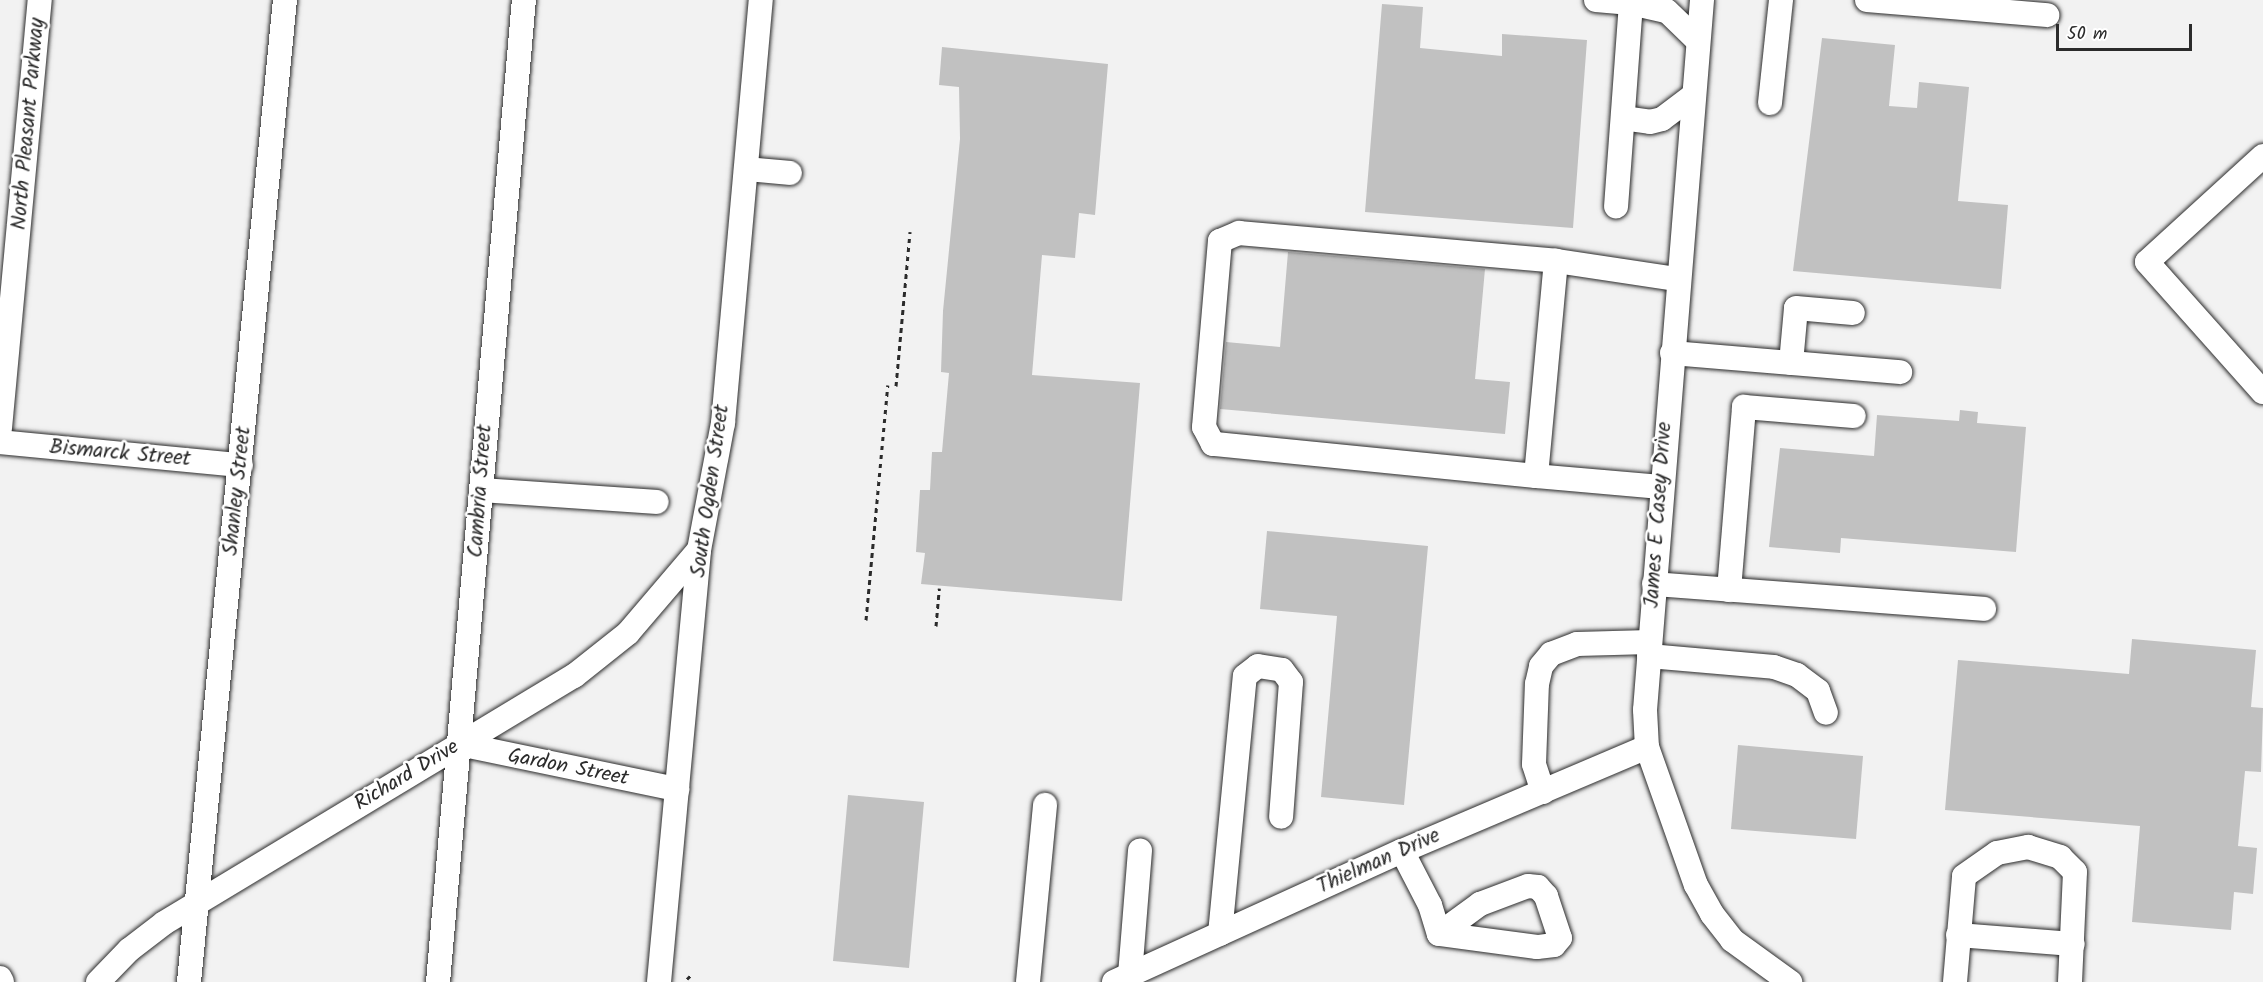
<!DOCTYPE html>
<style>
body{margin:0}
#map{position:relative;width:2263px;height:982px;overflow:hidden;background:#f2f2f2;font-family:Kalam,sans-serif}
div>[style]{position:absolute}
[style*='--x']{left:calc(var(--x)*1px);top:calc(var(--y)*1px);width:calc(var(--w)*1px);rotate:calc(var(--a)*1deg)}
.building>*{inset:0;background:#c1c1c1}
.path>*{height:3px;margin-top:-1.5px;transform-origin:0;background:repeating-linear-gradient(90deg,#2b2b2b 0 4.5px,transparent 0 9px)}
.roads{filter:drop-shadow(0 0 2px #2b2b2b) drop-shadow(0 0 2px #2b2b2b)}
.minor>*{height:24px;margin:-12px;padding:0 12px;transform-origin:12px;border-radius:12px;background:#fff}
span{translate:-50% -50%;white-space:nowrap;text-align:center;line-height:1.15;-webkit-text-stroke:5px #fff;paint-order:stroke}
.street-label{font-size:21px;color:#2b2b2b}
.scale{position:absolute;left:2056px;top:24px;width:136px;height:27px;box-sizing:border-box;border:3px solid #2b2b2b;border-top:0;padding-left:8px;font-size:18px;line-height:21px;white-space:nowrap;color:#2b2b2b;-webkit-text-stroke:4px #fff;paint-order:stroke}
</style>
<div id="map">
<div class="building">
<i style="clip-path:polygon(1382px 4px,1423px 7px,1420px 48px,1502px 56px,1502px 34px,1587px 40px,1573px 228px,1365px 212px)"></i>
<i style="clip-path:polygon(1822px 38px,1895px 45px,1889px 106px,1917px 108px,1919px 82px,1969px 87px,1958px 201px,2008px 205px,2001px 289px,1793px 271px)"></i>
<i style="clip-path:polygon(942px 47px,1108px 64px,1095px 215px,1079px 213px,1075px 258px,1042px 255px,1032px 375px,1140px 383px,1122px 601px,921px 584px,925px 553px,916px 552px,920px 490px,930px 490px,932px 452px,942px 452px,949px 373px,941px 372px,943px 311px,960px 139px,959px 87px,939px 85px)"></i>
<i style="clip-path:polygon(1288px 252px,1485px 269px,1475px 379px,1510px 382px,1505px 434px,1220px 409px,1226px 342px,1280px 347px)"></i>
<i style="clip-path:polygon(1960px 410px,1978px 412px,1977px 423px,2026px 427px,2016px 552px,1841px 538px,1840px 553px,1769px 547px,1780px 448px,1874px 456px,1877px 415px,1959px 421px)"></i>
<i style="clip-path:polygon(1267px 531px,1428px 546px,1404px 805px,1321px 797px,1337px 616px,1260px 609px)"></i>
<i style="clip-path:polygon(2132px 639px,2256px 650px,2251px 707px,2263px 708px,2261px 772px,2245px 771px,2238px 846px,2257px 848px,2253px 894px,2234px 892px,2231px 930px,2132px 922px,2140px 826px,1945px 810px,1958px 660px,2129px 674px)"></i>
<i style="clip-path:polygon(1738px 745px,1863px 756px,1856px 839px,1731px 829px)"></i>
<i style="clip-path:polygon(848px 795px,924px 802px,909px 968px,833px 961px)"></i>
</div>
<div class="path">
<i style="--x:896;--y:386;--w:155;--a:-84.8"></i>
<i style="--x:866;--y:620;--w:236;--a:-84.7"></i>
<i style="--x:936;--y:626;--w:38;--a:-85"></i>
<i style="--x:687;--y:979;--w:7;--a:-45"></i>
</div>
<div class="roads">
<div class="minor">
<i style="--x:1596;--y:0;--w:35;--a:5"></i>
<i style="--x:1631;--y:3;--w:204;--a:94.2"></i>
<i style="--x:1702;--y:0;--w:712;--a:94.59"></i>
<i style="--x:1645;--y:710;--w:37;--a:87"></i>
<i style="--x:1647;--y:747;--w:146;--a:70.5"></i>
<i style="--x:1696;--y:885;--w:33;--a:61"></i>
<i style="--x:1712;--y:914;--w:33;--a:52"></i>
<i style="--x:1732;--y:940;--w:72;--a:35.9"></i>
<i style="--x:1867;--y:0;--w:181;--a:4.8"></i>
<i style="--x:1631;--y:3;--w:37;--a:13"></i>
<i style="--x:1667;--y:11;--w:43;--a:44.1"></i>
<i style="--x:1770;--y:103;--w:104;--a:-83.9"></i>
<i style="--x:1623;--y:118;--w:27;--a:8"></i>
<i style="--x:1650;--y:122;--w:12;--a:-14"></i>
<i style="--x:1662;--y:119;--w:39;--a:-37"></i>
<i style="--x:2263;--y:156;--w:157;--a:137.6"></i>
<i style="--x:2147;--y:262;--w:174;--a:48.3"></i>
<i style="--x:746;--y:169;--w:44;--a:5.2"></i>
<i style="--x:1672;--y:353;--w:229;--a:4.8"></i>
<i style="--x:1791;--y:363;--w:55;--a:-84.8"></i>
<i style="--x:1796;--y:308;--w:57;--a:5"></i>
<i style="--x:0;--y:428;--w:430;--a:-84.7"></i>
<i style="--x:0;--y:442;--w:242;--a:5.5"></i>
<i style="--x:1536;--y:476;--w:325;--a:-174.3"></i>
<i style="--x:1213;--y:444;--w:19;--a:-118"></i>
<i style="--x:1204;--y:427;--w:187;--a:-85.1"></i>
<i style="--x:1220;--y:241;--w:21;--a:-23"></i>
<i style="--x:1239;--y:233;--w:318;--a:5"></i>
<i style="--x:1661;--y:487;--w:125;--a:-175"></i>
<i style="--x:1536;--y:476;--w:216;--a:-84.7"></i>
<i style="--x:1556;--y:261;--w:122;--a:8.5"></i>
<i style="--x:482;--y:490;--w:175;--a:3.9"></i>
<i style="--x:1654;--y:584;--w:331;--a:4.3"></i>
<i style="--x:1729;--y:590;--w:184;--a:-85.3"></i>
<i style="--x:1744;--y:407;--w:110;--a:4.7"></i>
<i style="--x:1649;--y:656;--w:125;--a:5"></i>
<i style="--x:1774;--y:667;--w:24;--a:19"></i>
<i style="--x:1797;--y:675;--w:26;--a:37"></i>
<i style="--x:1818;--y:691;--w:23;--a:70"></i>
<i style="--x:459;--y:744;--w:223;--a:11.7"></i>
<i style="--x:1543;--y:792;--w:29;--a:-108"></i>
<i style="--x:1534;--y:764;--w:80;--a:-87.9"></i>
<i style="--x:1537;--y:684;--w:18;--a:-77"></i>
<i style="--x:1541;--y:666;--w:16;--a:-50"></i>
<i style="--x:1551;--y:654;--w:28;--a:-21"></i>
<i style="--x:1577;--y:644;--w:73;--a:-1.6"></i>
<i style="--x:1402;--y:851;--w:61;--a:62.6"></i>
<i style="--x:1430;--y:905;--w:30;--a:73"></i>
<i style="--x:1439;--y:934;--w:51;--a:-36.2"></i>
<i style="--x:1480;--y:904;--w:51;--a:-20.6"></i>
<i style="--x:1528;--y:886;--w:10;--a:6"></i>
<i style="--x:1538;--y:887;--w:12;--a:48"></i>
<i style="--x:1546;--y:896;--w:44;--a:71.6"></i>
<i style="--x:1560;--y:938;--w:9;--a:131"></i>
<i style="--x:1554;--y:945;--w:17;--a:173"></i>
<i style="--x:1537;--y:947;--w:99;--a:-172.4"></i>
<i style="--x:1220;--y:934;--w:259;--a:-84.5"></i>
<i style="--x:1245;--y:676;--w:16;--a:-38"></i>
<i style="--x:1258;--y:666;--w:24;--a:9"></i>
<i style="--x:1282;--y:670;--w:15;--a:53"></i>
<i style="--x:1291;--y:682;--w:135;--a:94.2"></i>
<i style="--x:1958;--y:935;--w:115;--a:4.5"></i>
<i style="--x:1130;--y:975;--w:125;--a:-85.4"></i>
<i style="--x:0;--y:978;--w:4;--a:63"></i>
<i style="--x:98;--y:982;--w:45;--a:-45.9"></i>
<i style="--x:129;--y:950;--w:44;--a:-37.6"></i>
<i style="--x:164;--y:923;--w:479;--a:-31.1"></i>
<i style="--x:574;--y:676;--w:69;--a:-38.5"></i>
<i style="--x:628;--y:633;--w:109;--a:-49.5"></i>
<i style="--x:189;--y:982;--w:987;--a:-84.42"></i>
<i style="--x:438;--y:982;--w:986;--a:-85"></i>
<i style="--x:659;--y:982;--w:434;--a:-84.7"></i>
<i style="--x:699;--y:550;--w:129;--a:-79.3"></i>
<i style="--x:723;--y:423;--w:425;--a:-84.9"></i>
<i style="--x:1028;--y:982;--w:178;--a:-84.5"></i>
<i style="--x:1114;--y:982;--w:316;--a:-24.5"></i>
<i style="--x:1402;--y:851;--w:266;--a:-23"></i>
<i style="--x:1955;--y:982;--w:106;--a:-85.1"></i>
<i style="--x:1964;--y:876;--w:40;--a:-34.9"></i>
<i style="--x:1997;--y:853;--w:32;--a:-11"></i>
<i style="--x:2028;--y:847;--w:34;--a:17"></i>
<i style="--x:2060;--y:857;--w:21;--a:45"></i>
<i style="--x:2075;--y:872;--w:110;--a:92.6"></i>
</div>
</div>
<div class="street-label">
<span style="left:29px;top:124px;rotate:-85deg">North Pleasant Parkway</span>
<span style="left:120px;top:454px;rotate:5deg">Bismarck Street</span>
<span style="left:238px;top:491px;rotate:-84deg">Shanley Street</span>
<span style="left:481px;top:491px;rotate:-86deg">Cambria Street</span>
<span style="left:711px;top:491px;rotate:-82deg">South Ogden Street</span>
<span style="left:1659px;top:515px;rotate:-86deg">James E Casey Drive</span>
<span style="left:568px;top:768px;rotate:11deg">Gardon Street</span>
<span style="left:407px;top:776px;rotate:-31deg">Richard Drive</span>
<span style="left:1379px;top:862px;rotate:-24deg">Thielman Drive</span>
</div>
<div class="scale">50 m</div>
</div>
